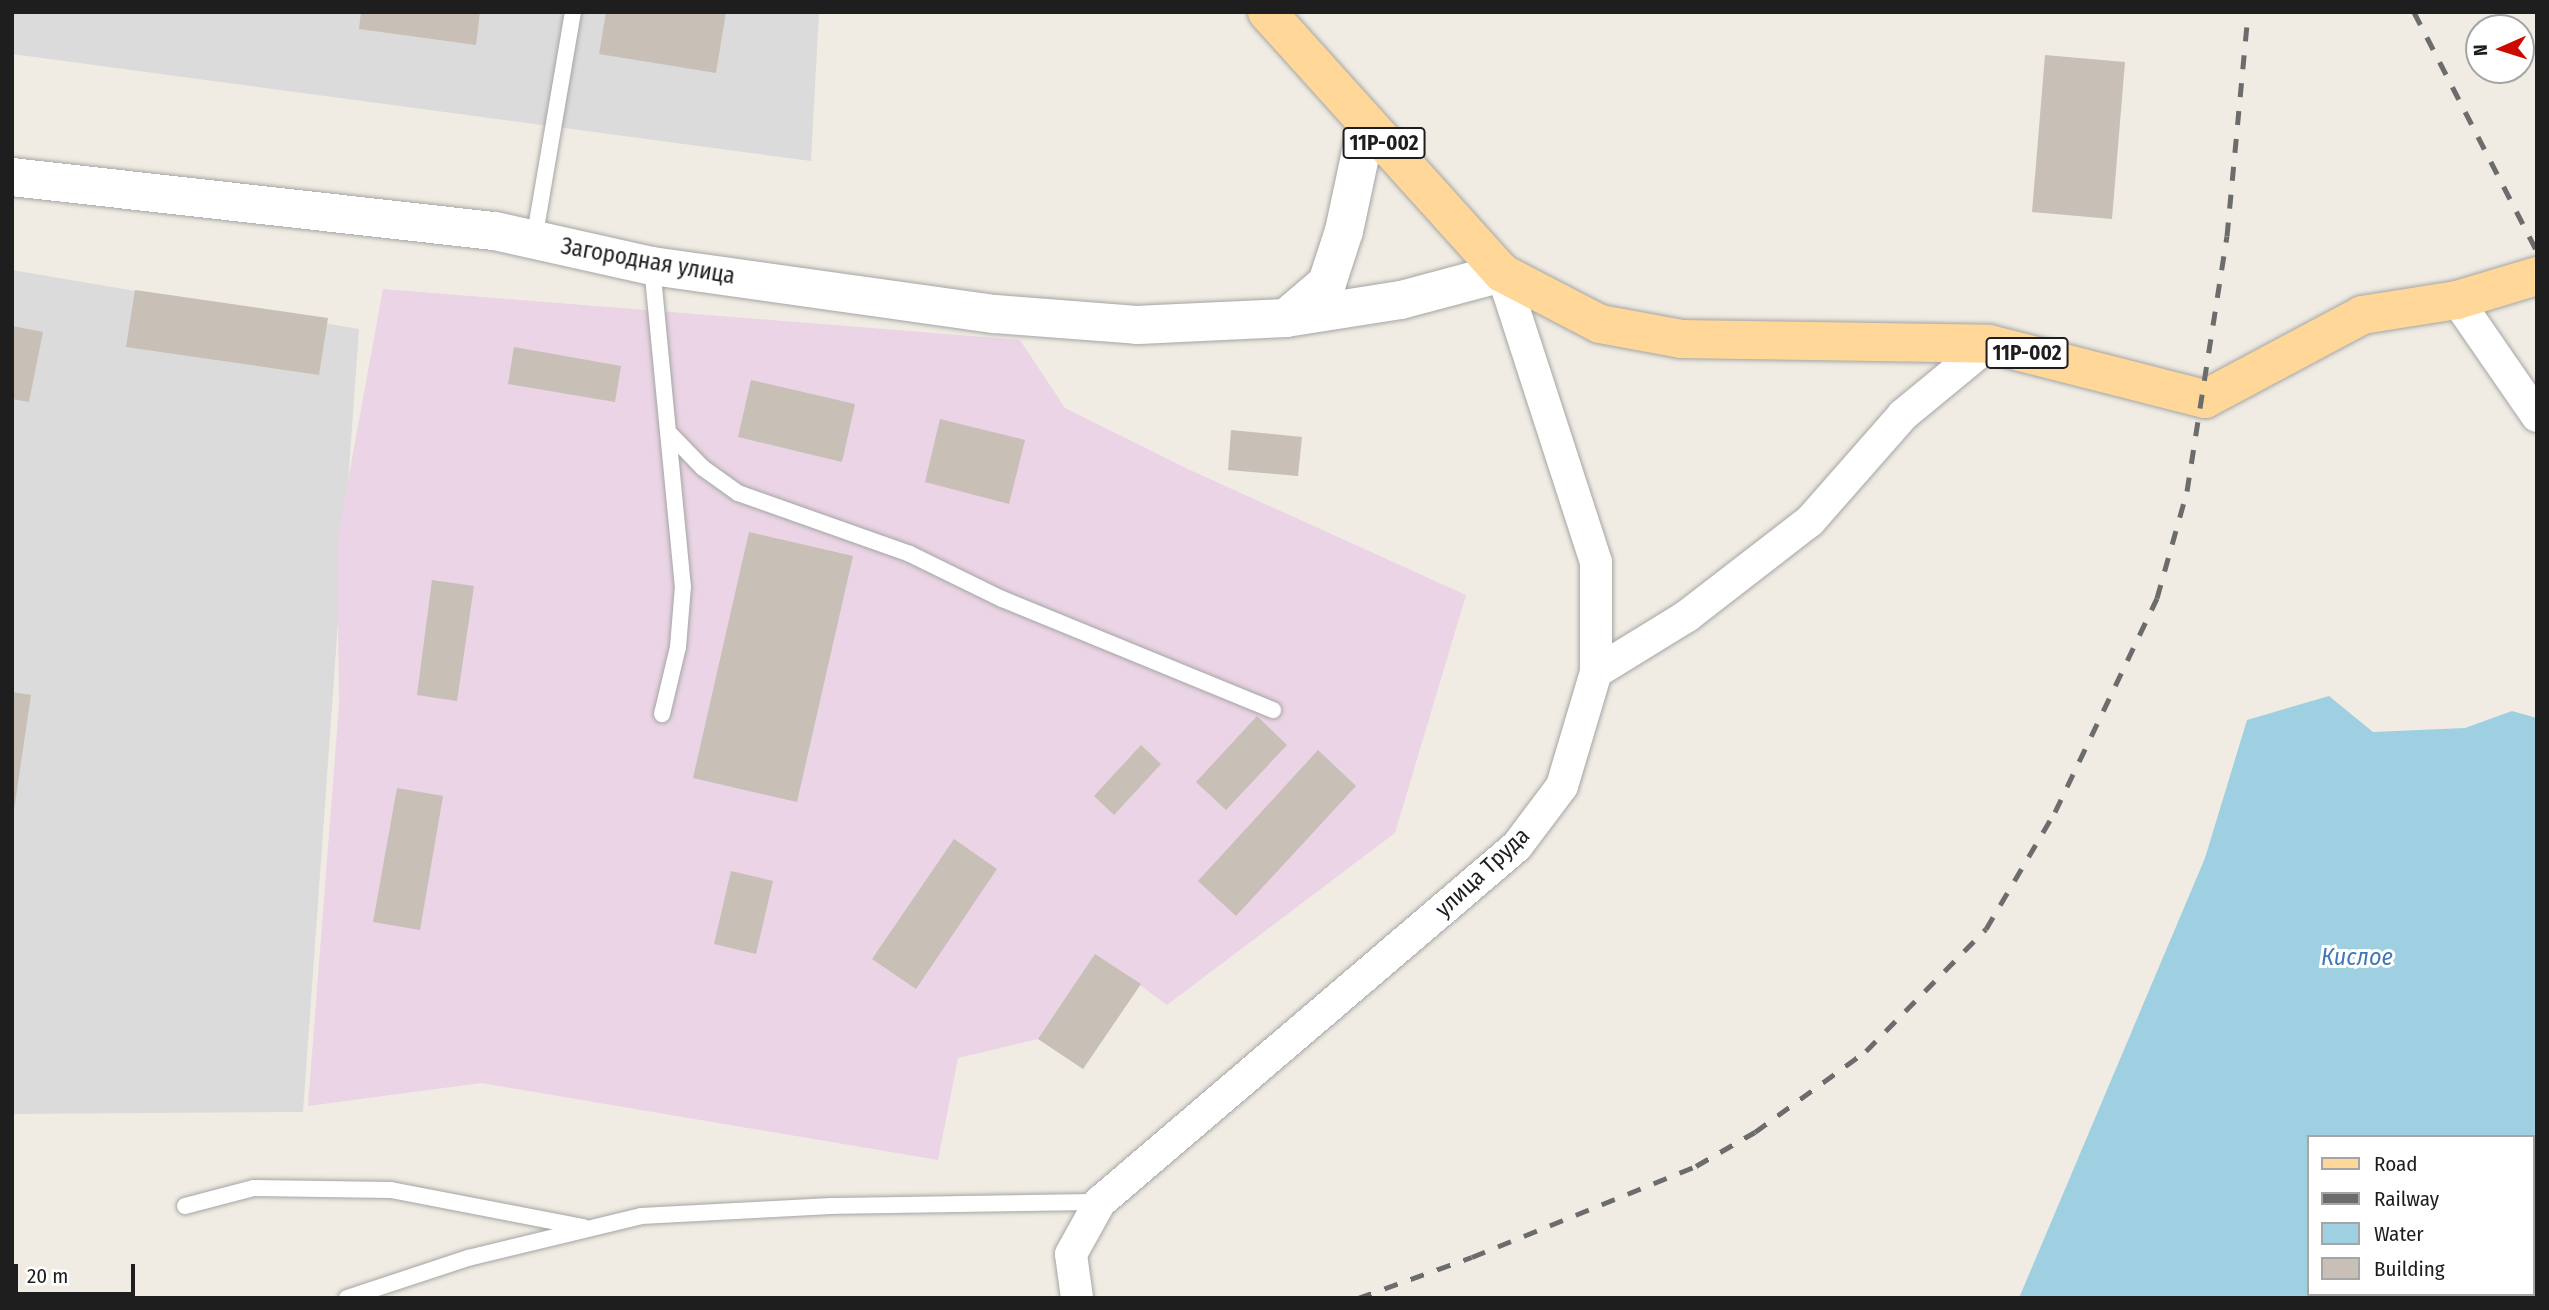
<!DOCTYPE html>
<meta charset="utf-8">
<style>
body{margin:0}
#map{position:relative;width:2549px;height:1310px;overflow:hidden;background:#f0ece3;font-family:"Fira Sans Condensed",sans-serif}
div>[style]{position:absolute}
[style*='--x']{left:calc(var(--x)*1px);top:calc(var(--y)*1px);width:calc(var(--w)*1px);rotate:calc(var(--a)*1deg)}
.residential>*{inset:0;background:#dcdbdb}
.industrial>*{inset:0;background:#ead4e5}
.water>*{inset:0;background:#9fd0e2}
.building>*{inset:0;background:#c8bfb6}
.roads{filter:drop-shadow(0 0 2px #a5a5a5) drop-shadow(0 0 2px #a5a5a5)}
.service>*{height:16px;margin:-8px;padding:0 8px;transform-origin:8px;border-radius:8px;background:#fff}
.minor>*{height:32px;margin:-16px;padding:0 16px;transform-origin:16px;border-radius:16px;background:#fff}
.tertiary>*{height:38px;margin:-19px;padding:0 19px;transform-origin:19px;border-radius:19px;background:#fff}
.primary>*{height:38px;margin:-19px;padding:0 19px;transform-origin:19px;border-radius:19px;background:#ffd899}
.rail>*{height:5px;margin-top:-2.5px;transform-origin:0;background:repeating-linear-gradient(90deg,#6c6c6c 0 14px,transparent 0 28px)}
span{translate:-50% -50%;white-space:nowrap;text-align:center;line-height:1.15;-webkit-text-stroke:6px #fff;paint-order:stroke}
.shield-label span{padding:2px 5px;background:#fff;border:2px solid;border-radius:5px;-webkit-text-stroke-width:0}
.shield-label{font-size:21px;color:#1e1e1e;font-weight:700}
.street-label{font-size:23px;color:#1e1e1e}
.water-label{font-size:24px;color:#4177b7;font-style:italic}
.frame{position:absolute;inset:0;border:14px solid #1e1e1e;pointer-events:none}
.legend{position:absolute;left:2307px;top:1135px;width:228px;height:161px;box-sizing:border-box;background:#fff;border:2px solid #a5a5a5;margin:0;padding:9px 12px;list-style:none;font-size:21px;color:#1e1e1e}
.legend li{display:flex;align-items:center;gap:14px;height:35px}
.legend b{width:35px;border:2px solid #a5a5a5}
.north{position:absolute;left:2465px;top:14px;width:70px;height:70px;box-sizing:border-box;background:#fff;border:2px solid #a5a5a5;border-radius:50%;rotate:267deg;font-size:19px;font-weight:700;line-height:28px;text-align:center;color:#1e1e1e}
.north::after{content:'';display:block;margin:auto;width:24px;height:32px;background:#cc0a00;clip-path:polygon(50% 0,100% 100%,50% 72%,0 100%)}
.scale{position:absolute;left:14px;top:1264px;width:121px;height:32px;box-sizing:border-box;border:4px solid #1e1e1e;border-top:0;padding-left:9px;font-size:21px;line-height:24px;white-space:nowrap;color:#1e1e1e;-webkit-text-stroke:5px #fff;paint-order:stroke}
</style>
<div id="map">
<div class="residential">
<i style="clip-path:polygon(12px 12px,819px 12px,811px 161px,12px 54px)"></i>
<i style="clip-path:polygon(12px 270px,359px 329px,303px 1112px,12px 1114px)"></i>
</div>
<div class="industrial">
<i style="clip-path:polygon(383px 289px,1020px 340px,1065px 408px,1190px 470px,1466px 595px,1395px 833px,1167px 1005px,1140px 985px,1083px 1069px,1038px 1039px,958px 1058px,938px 1160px,481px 1083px,308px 1106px,339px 705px,337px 541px)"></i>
</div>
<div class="water">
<i style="clip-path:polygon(evenodd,2329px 696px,2373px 732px,2465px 728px,2512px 711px,2537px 718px,2537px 1298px,2019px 1298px,2205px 858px,2247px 720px,2329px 696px,2309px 1137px,2533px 1137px,2533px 1294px,2309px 1294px,2309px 1137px)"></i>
</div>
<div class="building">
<i style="clip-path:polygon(361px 12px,480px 12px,476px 45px,359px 29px)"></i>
<i style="clip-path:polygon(606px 12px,726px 12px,716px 73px,599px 54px)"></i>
<i style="clip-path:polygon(2045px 55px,2125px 62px,2112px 219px,2032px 212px)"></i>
<i style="clip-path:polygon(135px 290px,328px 318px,319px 375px,126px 347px)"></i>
<i style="clip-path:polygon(12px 326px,43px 332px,29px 402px,12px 399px)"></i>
<i style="clip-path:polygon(514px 347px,621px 366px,615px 402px,508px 384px)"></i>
<i style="clip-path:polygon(751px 380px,855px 404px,842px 462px,738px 437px)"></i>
<i style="clip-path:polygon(940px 419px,1025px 440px,1009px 504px,925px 482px)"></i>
<i style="clip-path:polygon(1231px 430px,1302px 437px,1298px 476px,1228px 470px)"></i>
<i style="clip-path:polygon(749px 532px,853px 556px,797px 802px,693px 778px)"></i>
<i style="clip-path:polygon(432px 580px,474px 586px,457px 701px,417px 695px)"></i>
<i style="clip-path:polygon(12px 692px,31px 695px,14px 810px,12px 810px)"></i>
<i style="clip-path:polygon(1257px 716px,1287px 745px,1226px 810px,1196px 782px)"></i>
<i style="clip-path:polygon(1141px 745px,1161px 764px,1114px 815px,1094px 796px)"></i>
<i style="clip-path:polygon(1318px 750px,1356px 786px,1236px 916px,1198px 881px)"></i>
<i style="clip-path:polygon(397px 788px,443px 796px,420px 930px,373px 922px)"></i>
<i style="clip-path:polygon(954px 839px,997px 869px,916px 989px,872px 959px)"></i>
<i style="clip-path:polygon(731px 871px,773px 881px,756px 954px,714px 944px)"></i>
<i style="clip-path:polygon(1095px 954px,1141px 984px,1083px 1069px,1038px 1039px)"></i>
</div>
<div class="roads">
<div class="service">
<i style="--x:534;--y:240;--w:231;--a:-80.3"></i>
<i style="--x:652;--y:266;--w:321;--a:84.5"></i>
<i style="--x:683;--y:586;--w:61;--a:94.7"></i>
<i style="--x:678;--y:647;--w:69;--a:103.4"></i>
<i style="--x:670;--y:434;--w:47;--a:45.9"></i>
<i style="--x:703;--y:468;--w:43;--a:35.5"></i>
<i style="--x:738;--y:493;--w:182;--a:19.5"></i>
<i style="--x:910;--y:554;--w:102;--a:26.1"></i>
<i style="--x:1002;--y:599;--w:293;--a:22.3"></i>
<i style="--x:185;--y:1206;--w:71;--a:-14.6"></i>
<i style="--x:254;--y:1188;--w:137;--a:0.8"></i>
<i style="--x:391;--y:1190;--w:196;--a:10.9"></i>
<i style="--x:347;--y:1298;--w:127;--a:-18.3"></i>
<i style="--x:468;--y:1258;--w:178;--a:-13.6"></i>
<i style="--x:641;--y:1216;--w:190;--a:-3"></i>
<i style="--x:831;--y:1206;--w:269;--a:-0.9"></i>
</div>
<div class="minor">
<i style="--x:2457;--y:300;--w:141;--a:55.4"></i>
<i style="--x:1596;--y:672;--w:107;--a:-31.6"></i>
<i style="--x:1687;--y:616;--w:155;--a:-37.7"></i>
<i style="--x:1810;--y:521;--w:141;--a:-48.7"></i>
<i style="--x:1903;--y:415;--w:112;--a:-39.5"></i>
<i style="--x:1077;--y:1298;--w:44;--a:-97.8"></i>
<i style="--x:1071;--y:1254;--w:60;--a:-60.9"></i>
<i style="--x:1100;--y:1202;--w:548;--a:-40.49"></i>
<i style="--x:1517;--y:846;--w:75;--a:-53.1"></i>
<i style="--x:1562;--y:786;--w:119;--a:-73.4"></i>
<i style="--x:1596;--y:672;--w:110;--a:-90"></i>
<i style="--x:1596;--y:562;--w:304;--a:-108"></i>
</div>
<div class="tertiary">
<i style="--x:12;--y:177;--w:486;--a:6.4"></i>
<i style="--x:495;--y:231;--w:161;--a:12.6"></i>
<i style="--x:652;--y:266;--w:346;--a:8"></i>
<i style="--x:995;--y:314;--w:142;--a:4.4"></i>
<i style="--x:1137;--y:325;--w:149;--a:-2.7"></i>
<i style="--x:1286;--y:318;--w:116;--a:-8.9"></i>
<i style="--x:1401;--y:300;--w:105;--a:-15"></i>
<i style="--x:1286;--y:318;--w:54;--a:-40.5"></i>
<i style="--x:1327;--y:283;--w:55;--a:-71.9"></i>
<i style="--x:1344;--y:231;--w:109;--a:-77.9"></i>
</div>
<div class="primary">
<i style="--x:1267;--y:12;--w:351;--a:48"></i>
<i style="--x:1502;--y:273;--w:110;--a:27.5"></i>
<i style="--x:1600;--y:324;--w:83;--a:10.4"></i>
<i style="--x:1682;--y:339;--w:307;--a:0.9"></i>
<i style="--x:1989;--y:344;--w:223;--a:14.3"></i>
<i style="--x:2205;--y:399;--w:178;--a:-28.1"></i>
<i style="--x:2362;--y:315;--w:96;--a:-9"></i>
<i style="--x:2457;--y:300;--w:84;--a:-16.7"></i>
</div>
</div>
<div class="rail">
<i style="--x:2414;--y:12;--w:269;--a:62.8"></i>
<i style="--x:1358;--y:1298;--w:121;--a:-19.8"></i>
<i style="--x:1472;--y:1257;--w:242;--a:-22.1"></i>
<i style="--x:1696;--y:1166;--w:68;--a:-30"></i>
<i style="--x:1755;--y:1132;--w:137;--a:-36.1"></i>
<i style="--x:1866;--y:1051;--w:171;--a:-45.5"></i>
<i style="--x:1986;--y:929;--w:136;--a:-59.5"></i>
<i style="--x:2055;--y:812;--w:237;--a:-64.5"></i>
<i style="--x:2157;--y:598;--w:111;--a:-74.3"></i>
<i style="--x:2187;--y:491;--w:258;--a:-81.1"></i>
<i style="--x:2227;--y:236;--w:225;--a:-84.6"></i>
</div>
<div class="shield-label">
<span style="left:1384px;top:143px">11Р-002</span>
<span style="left:2027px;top:353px">11Р-002</span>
</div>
<div class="street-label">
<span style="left:648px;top:261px;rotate:10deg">Загородная улица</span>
<span style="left:1482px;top:872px;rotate:-43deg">улица Труда</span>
</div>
<div class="water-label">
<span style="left:2357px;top:958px">Кислое</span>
</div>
<div class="frame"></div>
<ul class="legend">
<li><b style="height:9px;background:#ffd899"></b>Road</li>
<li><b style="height:9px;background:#6c6c6c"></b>Railway</li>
<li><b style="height:19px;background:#9fd0e2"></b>Water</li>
<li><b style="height:19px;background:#c8bfb6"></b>Building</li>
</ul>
<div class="north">N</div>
<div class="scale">20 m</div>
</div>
